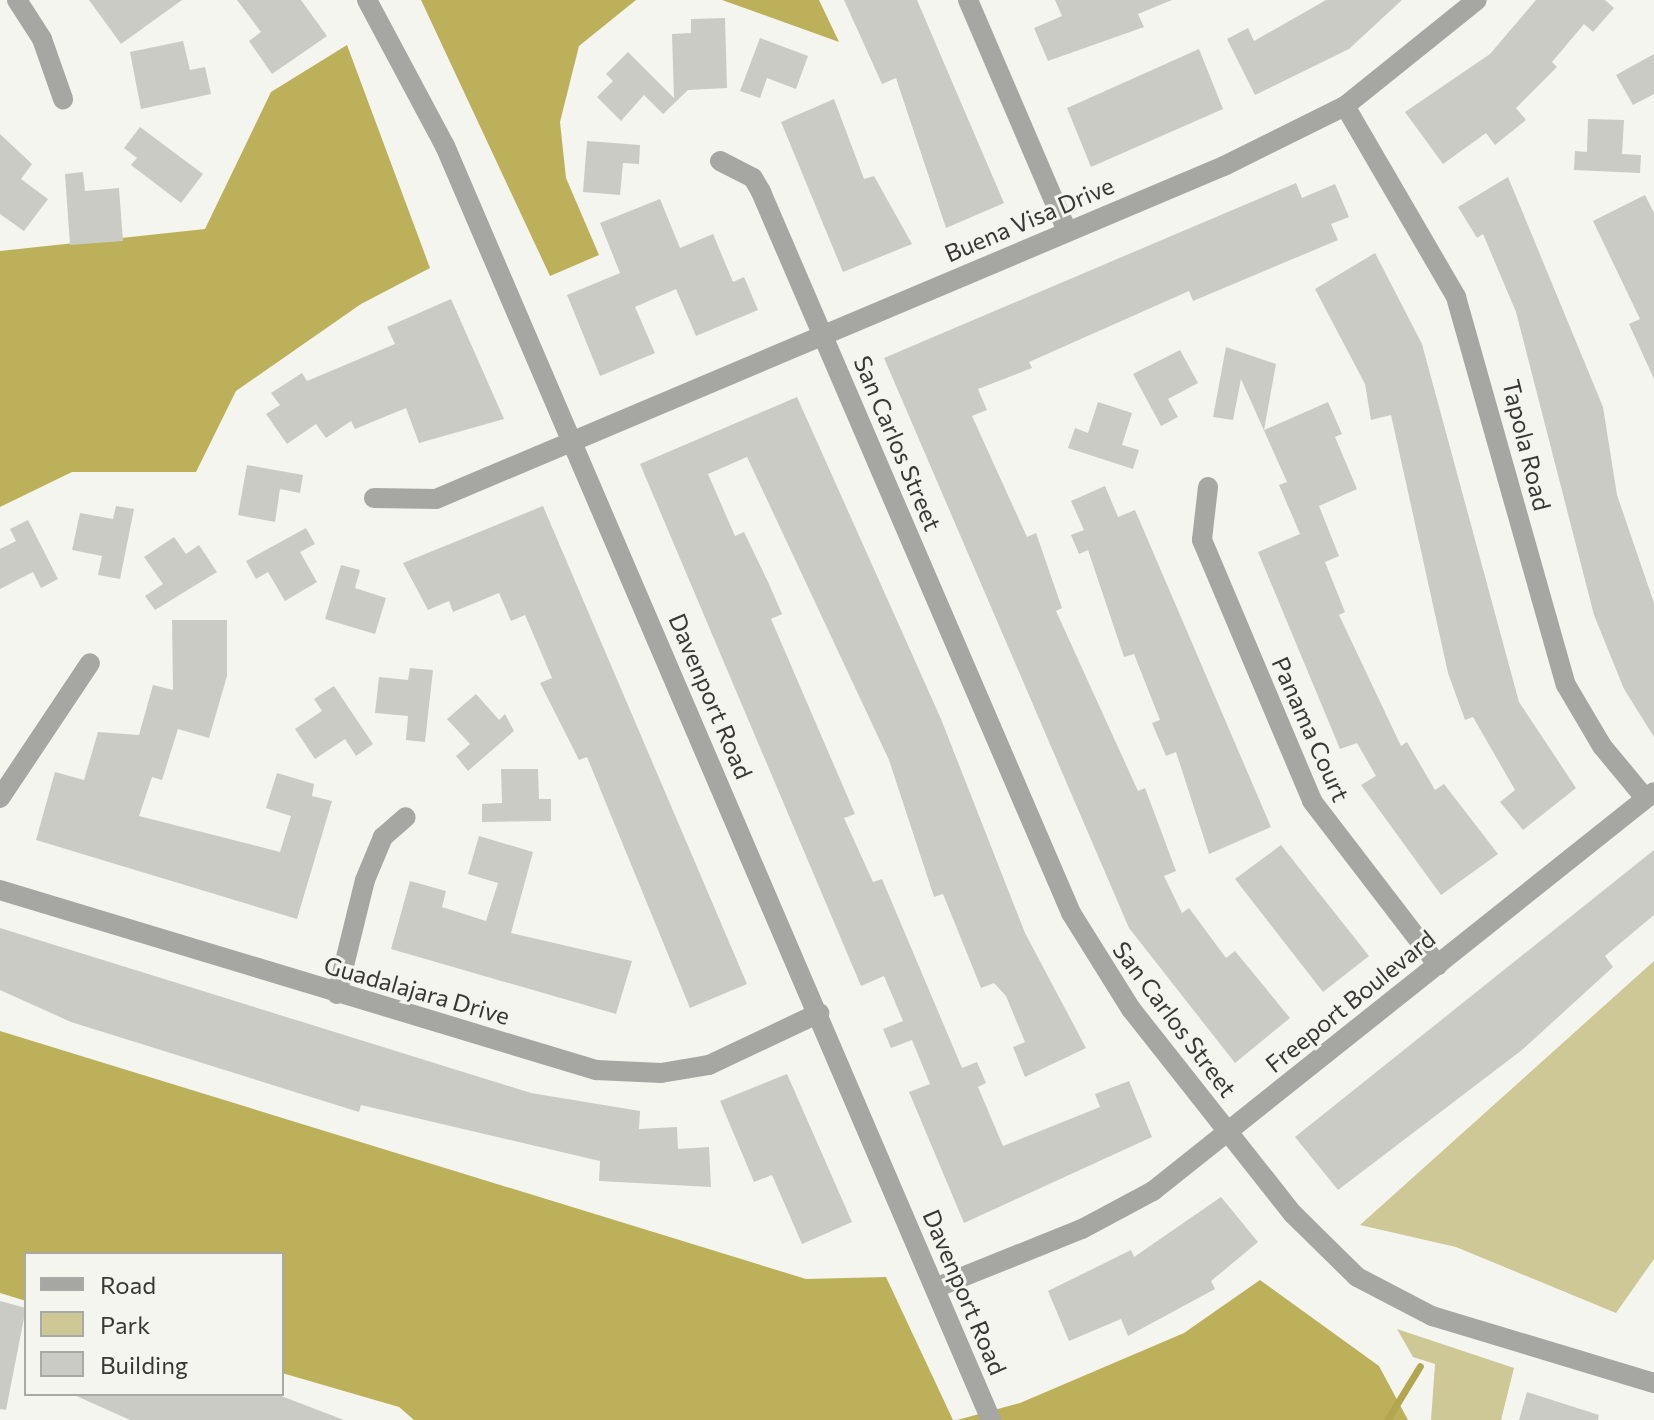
<!DOCTYPE html>
<style>
body{margin:0}
#map{position:relative;width:1654px;height:1420px;overflow:hidden;background:#f5f5ef;font-family:Commissioner,sans-serif}
div>[style]{position:absolute}
[style*='--x']{left:calc(var(--x)*1px);top:calc(var(--y)*1px);width:calc(var(--w)*1px);rotate:calc(var(--a)*1deg)}
.green>*{inset:0;background:#cec796}
.forest>*{inset:0;background:#bdb05b}
.stream>*{height:7px;margin:-3.5px;padding:0 3.5px;transform-origin:3.5px;border-radius:3.5px;background:#b2a650}
.building>*{inset:0;background:#cbcbc6}
.minor>*{height:20px;margin:-10px;padding:0 10px;transform-origin:10px;border-radius:10px;background:#a6a6a3}
.tertiary>*{height:20px;margin:-10px;padding:0 10px;transform-origin:10px;border-radius:10px;background:#a6a6a3}
span{translate:-50% -50%;white-space:nowrap;text-align:center;line-height:1.15;-webkit-text-stroke:6px #f5f5ef;paint-order:stroke}
.street-label{font-size:24px;color:#383735}
.legend{position:absolute;left:24px;top:1252px;width:260px;height:144px;box-sizing:border-box;background:#f5f5ef;border:2px solid #a9a9a5;margin:0;padding:10px 14px;list-style:none;font-size:24px;color:#383735}
.legend li{display:flex;align-items:center;gap:16px;height:40px}
.legend b{width:40px;border:2px solid #a9a9a5}
</style>
<div id="map">
<div class="green">
<i style="clip-path:polygon(1654px 961px,1654px 1259px,1616px 1313px,1456px 1247px,1360px 1225px)"></i>
<i style="clip-path:polygon(1397px 1329px,1514px 1368px,1501px 1420px,1431px 1420px,1435px 1364px,1413px 1357px)"></i>
</div>
<div class="forest">
<i style="clip-path:polygon(421px 0,636px 0,579px 46px,560px 122px,566px 178px,599px 255px,550px 276px)"></i>
<i style="clip-path:polygon(722px 0,819px 0,839px 42px)"></i>
<i style="clip-path:polygon(347px 45px,430px 268px,361px 304px,236px 391px,196px 472px,72px 472px,0 507px,0 251px,205px 229px,271px 92px)"></i>
<i style="clip-path:polygon(0 1031px,806px 1279px,886px 1277px,953px 1420px,414px 1420px,399px 1407px,282px 1373px,282px 1254px,26px 1254px,26px 1301px,0 1293px)"></i>
<i style="clip-path:polygon(1260px 1280px,1379px 1366px,1408px 1420px,957px 1420px,1020px 1403px,1184px 1333px)"></i>
</div>
<div class="stream">
<i style="--x:1387;--y:1420;--w:63;--a:-58.6"></i>
</div>
<div class="building">
<i style="clip-path:polygon(89px 0,182px 0,121px 44px)"></i>
<i style="clip-path:polygon(237px 0,301px 0,327px 36px,272px 74px,249px 41px,261px 32px)"></i>
<i style="clip-path:polygon(844px 0,917px 0,1004px 203px,946px 228px,896px 78px,882px 84px)"></i>
<i style="clip-path:polygon(1055px 0,1172px 0,1138px 14px,1144px 27px,1048px 61px,1034px 28px,1062px 16px)"></i>
<i style="clip-path:polygon(1326px 0,1402px 0,1349px 49px,1255px 95px,1227px 39px,1248px 28px,1254px 41px)"></i>
<i style="clip-path:polygon(1536px 0,1605px 0,1614px 8px,1593px 32px,1584px 24px,1552px 62px,1557px 67px,1516px 108px,1526px 120px,1495px 145px,1486px 133px,1443px 164px,1405px 112px,1490px 54px)"></i>
<i style="clip-path:polygon(725px 18px,727px 88px,688px 90px,663px 114px,644px 95px,621px 121px,597px 97px,613px 81px,606px 74px,628px 52px,674px 98px,672px 34px,691px 33px,691px 19px)"></i>
<i style="clip-path:polygon(760px 38px,808px 56px,796px 89px,767px 78px,760px 98px,740px 91px)"></i>
<i style="clip-path:polygon(183px 41px,190px 70px,205px 67px,211px 94px,141px 109px,130px 52px)"></i>
<i style="clip-path:polygon(1199px 49px,1223px 109px,1091px 167px,1067px 108px)"></i>
<i style="clip-path:polygon(1654px 54px,1654px 94px,1633px 105px,1616px 75px)"></i>
<i style="clip-path:polygon(834px 99px,864px 179px,874px 176px,912px 244px,843px 272px,781px 122px)"></i>
<i style="clip-path:polygon(1588px 119px,1624px 120px,1622px 154px,1641px 155px,1640px 173px,1574px 170px,1575px 151px,1587px 152px)"></i>
<i style="clip-path:polygon(140px 127px,203px 174px,181px 203px,131px 165px,137px 158px,124px 148px)"></i>
<i style="clip-path:polygon(0 134px,32px 164px,21px 179px,48px 199px,24px 231px,0 214px)"></i>
<i style="clip-path:polygon(587px 141px,640px 145px,639px 164px,623px 163px,620px 195px,583px 192px)"></i>
<i style="clip-path:polygon(83px 172px,85px 191px,119px 188px,123px 241px,70px 245px,65px 174px)"></i>
<i style="clip-path:polygon(1508px 177px,1603px 407px,1617px 495px,1654px 603px,1654px 737px,1624px 689px,1594px 615px,1516px 312px,1483px 234px,1477px 238px,1458px 207px)"></i>
<i style="clip-path:polygon(1296px 183px,1302px 198px,1335px 184px,1349px 217px,1331px 224px,1338px 240px,1193px 301px,1189px 291px,1029px 362px,1032px 368px,978px 389px,987px 410px,972px 416px,1027px 537px,1036px 533px,1062px 608px,1056px 611px,1138px 791px,1145px 788px,1176px 871px,1164px 876px,1182px 913px,1189px 908px,1226px 958px,1235px 951px,1290px 1018px,1235px 1063px,1129px 928px,884px 358px)"></i>
<i style="clip-path:polygon(1645px 195px,1654px 213px,1654px 379px,1629px 324px,1640px 319px,1593px 221px)"></i>
<i style="clip-path:polygon(660px 199px,680px 248px,713px 234px,733px 282px,744px 277px,758px 310px,696px 336px,676px 289px,635px 307px,655px 353px,600px 376px,567px 295px,620px 273px,600px 223px)"></i>
<i style="clip-path:polygon(1375px 253px,1422px 344px,1519px 702px,1576px 788px,1523px 830px,1500px 802px,1515px 790px,1473px 717px,1465px 720px,1448px 673px,1391px 415px,1371px 420px,1365px 384px,1315px 289px)"></i>
<i style="clip-path:polygon(451px 299px,504px 419px,419px 443px,406px 408px,355px 429px,351px 421px,326px 438px,316px 424px,287px 444px,266px 414px,280px 405px,271px 393px,302px 373px,307px 381px,395px 344px,387px 327px)"></i>
<i style="clip-path:polygon(1226px 347px,1276px 364px,1264px 430px,1328px 402px,1342px 434px,1335px 437px,1357px 489px,1319px 506px,1339px 556px,1325px 562px,1345px 612px,1339px 615px,1401px 746px,1407px 742px,1435px 790px,1444px 784px,1498px 854px,1441px 895px,1361px 785px,1376px 776px,1357px 743px,1340px 749px,1258px 552px,1300px 534px,1279px 485px,1287px 482px,1241px 379px,1233px 420px,1213px 417px)"></i>
<i style="clip-path:polygon(1180px 350px,1198px 383px,1168px 399px,1178px 417px,1161px 426px,1133px 374px)"></i>
<i style="clip-path:polygon(797px 397px,941px 719px,1025px 933px,1086px 1048px,1025px 1077px,1013px 1047px,1025px 1042px,1006px 996px,994px 983px,981px 988px,943px 894px,934px 897px,889px 760px,747px 457px,708px 474px,735px 536px,744px 532px,769px 584px,782px 614px,771px 619px,855px 814px,844px 818px,873px 882px,882px 879px,962px 1068px,977px 1062px,986px 1083px,978px 1087px,1003px 1146px,1100px 1107px,1095px 1094px,1129px 1081px,1152px 1137px,964px 1223px,909px 1092px,930px 1084px,912px 1040px,891px 1048px,883px 1029px,903px 1021px,884px 976px,861px 986px,640px 464px)"></i>
<i style="clip-path:polygon(1098px 402px,1132px 413px,1122px 445px,1139px 450px,1133px 469px,1068px 448px,1075px 428px,1088px 433px)"></i>
<i style="clip-path:polygon(247px 465px,303px 475px,300px 493px,280px 489px,275px 522px,238px 515px)"></i>
<i style="clip-path:polygon(1105px 486px,1118px 517px,1135px 510px,1271px 827px,1209px 854px,1176px 752px,1166px 756px,1152px 723px,1160px 720px,1134px 654px,1124px 657px,1088px 550px,1079px 554px,1071px 535px,1084px 530px,1071px 501px)"></i>
<i style="clip-path:polygon(116px 506px,134px 509px,120px 579px,98px 575px,102px 556px,72px 550px,80px 513px,113px 519px)"></i>
<i style="clip-path:polygon(543px 506px,747px 984px,690px 1008px,587px 757px,579px 760px,540px 683px,552px 678px,525px 615px,511px 621px,499px 593px,453px 612px,449px 601px,428px 610px,403px 563px)"></i>
<i style="clip-path:polygon(28px 520px,58px 579px,41px 588px,33px 572px,0 589px,0 549px,16px 541px,10px 529px)"></i>
<i style="clip-path:polygon(306px 528px,315px 544px,300px 552px,317px 582px,285px 601px,268px 572px,256px 579px,246px 561px)"></i>
<i style="clip-path:polygon(174px 537px,186px 554px,199px 545px,217px 572px,155px 610px,145px 596px,163px 584px,144px 557px)"></i>
<i style="clip-path:polygon(341px 565px,360px 570px,355px 588px,386px 598px,375px 634px,325px 619px)"></i>
<i style="clip-path:polygon(172px 620px,227px 620px,227px 676px,209px 738px,178px 729px,162px 780px,152px 777px,139px 816px,280px 852px,291px 816px,266px 808px,277px 773px,314px 784px,312px 796px,332px 801px,297px 919px,36px 840px,55px 772px,84px 780px,98px 732px,139px 735px,153px 685px,173px 690px)"></i>
<i style="clip-path:polygon(410px 668px,433px 670px,425px 742px,406px 740px,408px 716px,375px 713px,379px 677px,408px 680px)"></i>
<i style="clip-path:polygon(334px 686px,373px 744px,356px 756px,345px 739px,315px 759px,295px 729px,322px 711px,314px 699px)"></i>
<i style="clip-path:polygon(476px 694px,499px 720px,505px 714px,514px 731px,468px 771px,456px 756px,470px 744px,447px 719px)"></i>
<i style="clip-path:polygon(501px 769px,538px 769px,539px 799px,551px 799px,551px 821px,482px 822px,482px 804px,502px 803px)"></i>
<i style="clip-path:polygon(479px 836px,533px 852px,511px 933px,632px 961px,616px 1014px,391px 949px,410px 881px,446px 891px,442px 907px,486px 921px,498px 883px,468px 874px)"></i>
<i style="clip-path:polygon(1281px 845px,1369px 956px,1323px 992px,1235px 879px)"></i>
<i style="clip-path:polygon(1654px 850px,1654px 915px,1605px 956px,1613px 967px,1522px 1050px,1338px 1190px,1295px 1137px)"></i>
<i style="clip-path:polygon(0 928px,531px 1093px,640px 1111px,639px 1129px,677px 1127px,678px 1149px,709px 1147px,711px 1187px,599px 1181px,600px 1161px,361px 1105px,359px 1112px,71px 1022px,0 990px)"></i>
<i style="clip-path:polygon(787px 1074px,852px 1222px,802px 1244px,772px 1175px,754px 1182px,720px 1101px)"></i>
<i style="clip-path:polygon(1221px 1197px,1258px 1242px,1211px 1281px,1215px 1289px,1128px 1336px,1121px 1319px,1069px 1341px,1048px 1291px,1131px 1250px,1134px 1257px)"></i>
<i style="clip-path:polygon(0 1301px,26px 1308px,6px 1410px,0 1409px)"></i>
<i style="clip-path:polygon(1527px 1392px,1599px 1415px,1598px 1420px,1519px 1420px)"></i>
<i style="clip-path:polygon(72px 1394px,276px 1394px,344px 1420px,130px 1420px)"></i>
</div>
<div class="minor">
<i style="--x:17;--y:0;--w:46;--a:57.3"></i>
<i style="--x:42;--y:39;--w:64;--a:70.7"></i>
<i style="--x:968;--y:0;--w:251;--a:66.8"></i>
<i style="--x:1345;--y:106;--w:221;--a:59.8"></i>
<i style="--x:1456;--y:297;--w:403;--a:74.2"></i>
<i style="--x:1566;--y:685;--w:71;--a:59.5"></i>
<i style="--x:1602;--y:746;--w:67;--a:50.4"></i>
<i style="--x:720;--y:161;--w:37;--a:27"></i>
<i style="--x:753;--y:178;--w:16;--a:60"></i>
<i style="--x:761;--y:192;--w:785;--a:66.73"></i>
<i style="--x:1071;--y:913;--w:113;--a:58"></i>
<i style="--x:1131;--y:1009;--w:261;--a:51.7"></i>
<i style="--x:1293;--y:1214;--w:90;--a:44.5"></i>
<i style="--x:1357;--y:1277;--w:85;--a:27.5"></i>
<i style="--x:1432;--y:1316;--w:232;--a:16.8"></i>
<i style="--x:1208;--y:487;--w:53;--a:96.5"></i>
<i style="--x:1202;--y:540;--w:283;--a:67.1"></i>
<i style="--x:1312;--y:801;--w:207;--a:52.5"></i>
<i style="--x:374;--y:498;--w:62;--a:0.9"></i>
<i style="--x:436;--y:499;--w:855;--a:-22.91"></i>
<i style="--x:1224;--y:166;--w:135;--a:-26.4"></i>
<i style="--x:1345;--y:106;--w:169;--a:-38.8"></i>
<i style="--x:0;--y:798;--w:162;--a:-56.3"></i>
<i style="--x:0;--y:890;--w:623;--a:16.81"></i>
<i style="--x:596;--y:1070;--w:65;--a:2.6"></i>
<i style="--x:661;--y:1073;--w:49;--a:-9.5"></i>
<i style="--x:709;--y:1065;--w:122;--a:-25.3"></i>
<i style="--x:337;--y:994;--w:117;--a:-76.2"></i>
<i style="--x:365;--y:880;--w:47;--a:-67.3"></i>
<i style="--x:383;--y:837;--w:30;--a:-41"></i>
<i style="--x:935;--y:1288;--w:158;--a:-21.9"></i>
<i style="--x:1082;--y:1229;--w:81;--a:-28.2"></i>
<i style="--x:1153;--y:1191;--w:640;--a:-38.53"></i>
</div>
<div class="tertiary">
<i style="--x:367;--y:0;--w:166;--a:61.9"></i>
<i style="--x:445;--y:146;--w:1386;--a:66.8"></i>
</div>
<div class="street-label">
<span style="left:1029px;top:219px;rotate:-23deg">Buena Visa Drive</span>
<span style="left:898px;top:443px;rotate:67deg">San Carlos Street</span>
<span style="left:1527px;top:445px;rotate:76deg">Tapola Road</span>
<span style="left:711px;top:696px;rotate:67deg">Davenport Road</span>
<span style="left:1311px;top:729px;rotate:66deg">Panama Court</span>
<span style="left:417px;top:990px;rotate:16deg">Guadalajara Drive</span>
<span style="left:1350px;top:1001px;rotate:-39deg">Freeport Boulevard</span>
<span style="left:1175px;top:1019px;rotate:53deg">San Carlos Street</span>
<span style="left:965px;top:1292px;rotate:67deg">Davenport Road</span>
</div>
<ul class="legend">
<li><b style="height:10px;background:#a6a6a3"></b>Road</li>
<li><b style="height:22px;background:#cec796"></b>Park</li>
<li><b style="height:22px;background:#cbcbc6"></b>Building</li>
</ul>
</div>
